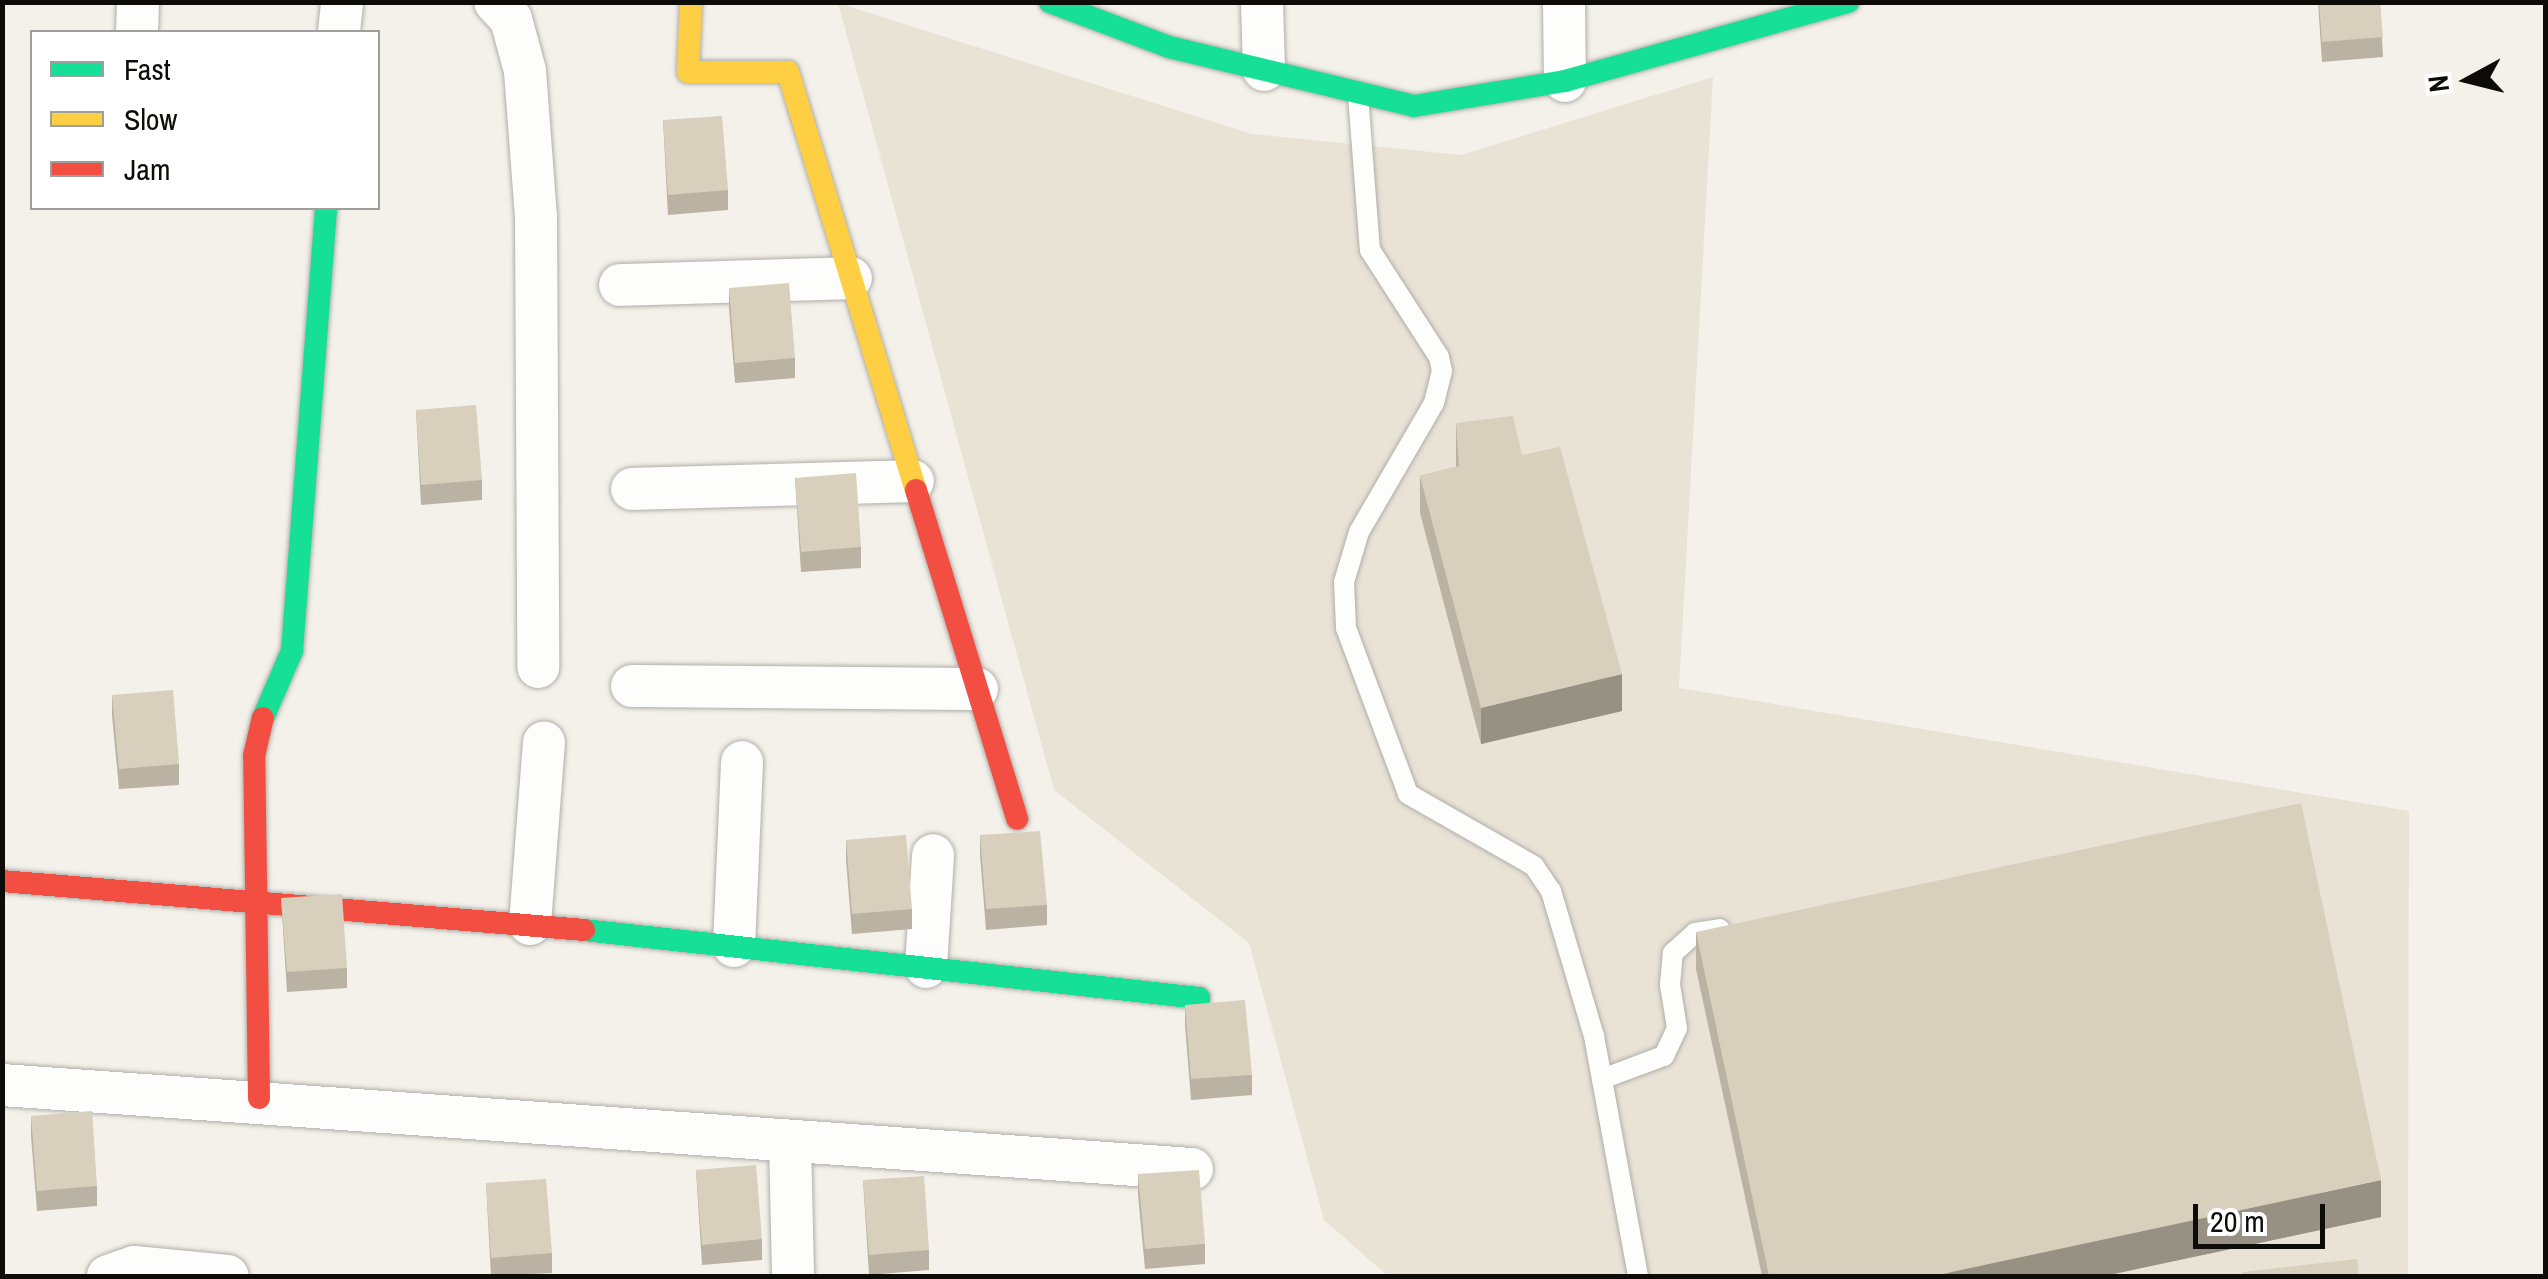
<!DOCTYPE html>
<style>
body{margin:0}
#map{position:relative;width:2548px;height:1279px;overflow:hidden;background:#f4f1ea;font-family:"Archivo Narrow",sans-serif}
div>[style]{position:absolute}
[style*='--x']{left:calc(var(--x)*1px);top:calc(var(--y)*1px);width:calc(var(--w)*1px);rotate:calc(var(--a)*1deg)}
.built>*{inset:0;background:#e9e3d6}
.roads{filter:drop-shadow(0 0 2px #b0aea9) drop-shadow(0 0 2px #b0aea9)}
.lane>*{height:20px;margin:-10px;padding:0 10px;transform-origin:10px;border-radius:10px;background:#fdfdfc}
.street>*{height:42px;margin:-21px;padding:0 21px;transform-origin:21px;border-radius:21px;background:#fdfdfc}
.fast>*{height:22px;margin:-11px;padding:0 11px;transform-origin:11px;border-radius:11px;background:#16e098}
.slow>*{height:22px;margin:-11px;padding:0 11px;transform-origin:11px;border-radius:11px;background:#ffcf43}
.jam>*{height:22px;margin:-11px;padding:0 11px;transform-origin:11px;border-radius:11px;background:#f24e42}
.wall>*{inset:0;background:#bab2a2}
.shaded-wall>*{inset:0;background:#979184}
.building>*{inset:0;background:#d8cfbc}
span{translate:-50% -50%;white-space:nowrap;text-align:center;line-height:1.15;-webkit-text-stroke:8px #fff;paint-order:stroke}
.frame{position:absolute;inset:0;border:5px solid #0e0c09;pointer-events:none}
.legend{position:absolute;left:30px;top:30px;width:350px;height:180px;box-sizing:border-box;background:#fff;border:2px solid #9f9e9d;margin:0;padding:12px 18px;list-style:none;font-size:30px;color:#0e0c09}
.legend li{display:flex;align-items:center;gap:20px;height:50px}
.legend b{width:50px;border:2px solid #9f9e9d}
.north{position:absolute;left:2418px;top:30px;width:100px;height:100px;-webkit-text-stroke:8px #fff;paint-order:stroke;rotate:263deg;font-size:28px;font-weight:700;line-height:40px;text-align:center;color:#0e0c09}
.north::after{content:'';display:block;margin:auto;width:35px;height:45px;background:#0e0c09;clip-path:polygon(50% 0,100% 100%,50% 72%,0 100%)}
.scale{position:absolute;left:2193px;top:1204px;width:132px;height:45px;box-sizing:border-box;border:5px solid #0e0c09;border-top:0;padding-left:12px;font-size:30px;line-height:35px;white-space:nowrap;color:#0e0c09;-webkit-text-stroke:8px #fff;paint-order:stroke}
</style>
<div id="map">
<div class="built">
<i style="clip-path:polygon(838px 3px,1252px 134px,1461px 155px,1713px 77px,1679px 688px,2409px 811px,2408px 1276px,1388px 1276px,1324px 1220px,1249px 943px,1054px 790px)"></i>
</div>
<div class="roads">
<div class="lane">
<i style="--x:1358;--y:95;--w:155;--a:85.6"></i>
<i style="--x:1370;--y:250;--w:127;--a:57.2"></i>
<i style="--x:1439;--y:357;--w:14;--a:78"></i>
<i style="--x:1442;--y:371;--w:33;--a:104"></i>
<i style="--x:1434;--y:403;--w:149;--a:120.2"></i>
<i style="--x:1359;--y:532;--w:52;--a:106.7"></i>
<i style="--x:1344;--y:582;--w:46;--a:87.5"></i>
<i style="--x:1346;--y:628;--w:177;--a:69.5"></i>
<i style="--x:1408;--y:794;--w:145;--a:29.7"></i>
<i style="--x:1534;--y:866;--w:30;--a:56"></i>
<i style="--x:1551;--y:891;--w:151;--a:73.5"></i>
<i style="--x:1594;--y:1036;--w:244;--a:79.6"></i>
<i style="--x:1602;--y:1079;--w:66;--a:-20.4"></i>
<i style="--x:1664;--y:1056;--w:31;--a:-65"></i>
<i style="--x:1677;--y:1028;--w:44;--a:-99.2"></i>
<i style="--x:1670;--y:985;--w:32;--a:-85"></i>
<i style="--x:1673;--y:953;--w:30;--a:-42"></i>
<i style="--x:1695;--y:933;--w:25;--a:-9"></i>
</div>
<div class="street">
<i style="--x:495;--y:2;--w:23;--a:47"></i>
<i style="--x:511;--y:19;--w:54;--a:74.9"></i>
<i style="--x:525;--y:71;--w:145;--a:85.7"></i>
<i style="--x:536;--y:216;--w:451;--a:89.7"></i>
<i style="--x:1262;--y:2;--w:68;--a:88.3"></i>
<i style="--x:1564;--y:2;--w:79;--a:89.3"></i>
<i style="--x:137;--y:32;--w:30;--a:-88"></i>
<i style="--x:339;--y:32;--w:30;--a:-84"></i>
<i style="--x:620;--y:285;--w:231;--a:-1.7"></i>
<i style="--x:632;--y:489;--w:281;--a:-1.6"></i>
<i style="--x:632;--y:686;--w:345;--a:0.5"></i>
<i style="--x:530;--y:924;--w:182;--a:-85.6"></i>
<i style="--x:734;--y:946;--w:184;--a:-87.5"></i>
<i style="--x:926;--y:967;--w:112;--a:-86.4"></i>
<i style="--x:2;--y:1085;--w:1193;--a:4.04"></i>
<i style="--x:790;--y:1141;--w:135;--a:88.7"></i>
<i style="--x:108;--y:1276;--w:28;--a:-19"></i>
<i style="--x:134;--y:1267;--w:94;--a:5.5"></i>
</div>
<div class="fast">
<i style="--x:1050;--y:2;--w:127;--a:20.7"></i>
<i style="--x:1169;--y:47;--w:252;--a:13.5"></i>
<i style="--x:1414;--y:106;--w:153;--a:-9.4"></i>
<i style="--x:1565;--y:81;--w:294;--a:-15.6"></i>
<i style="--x:263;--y:718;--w:73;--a:-66.6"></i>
<i style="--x:292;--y:651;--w:444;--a:-85.6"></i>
<i style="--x:584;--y:930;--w:619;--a:6.31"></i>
</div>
<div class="slow">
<i style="--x:691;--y:2;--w:70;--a:92.5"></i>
<i style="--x:688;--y:72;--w:100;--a:0"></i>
<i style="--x:788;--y:72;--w:437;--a:73"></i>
</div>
<div class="jam">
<i style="--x:916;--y:490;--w:344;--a:72.9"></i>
<i style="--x:2;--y:881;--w:584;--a:4.81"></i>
<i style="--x:259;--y:1098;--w:342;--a:-90.8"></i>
<i style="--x:254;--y:756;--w:39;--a:-77"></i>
</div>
</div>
<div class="wall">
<i style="clip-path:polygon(2318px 2px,2380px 2px,2383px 57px,2322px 62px)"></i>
<i style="clip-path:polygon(663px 120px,728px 190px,728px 210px,668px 215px)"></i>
<i style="clip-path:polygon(729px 288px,795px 358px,795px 378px,735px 383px,729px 308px)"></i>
<i style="clip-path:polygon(416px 410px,482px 480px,482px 500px,421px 505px)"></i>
<i style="clip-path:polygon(1456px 423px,1522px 455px,1622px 711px,1481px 744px,1420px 513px,1420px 476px,1456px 467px)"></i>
<i style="clip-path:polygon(795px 478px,861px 547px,861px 568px,801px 572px)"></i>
<i style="clip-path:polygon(112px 695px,179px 764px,179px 785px,119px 789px,112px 715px)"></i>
<i style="clip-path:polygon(980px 835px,1047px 905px,1047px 925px,986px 930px,980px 855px)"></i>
<i style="clip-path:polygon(846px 840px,912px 909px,912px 929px,852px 934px,846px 860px)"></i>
<i style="clip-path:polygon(281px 898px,347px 968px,347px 988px,287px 992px)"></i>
<i style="clip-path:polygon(1696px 932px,2381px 1217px,2104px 1276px,1762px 1276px,1696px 969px)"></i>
<i style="clip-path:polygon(1185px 1005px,1252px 1075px,1252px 1095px,1191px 1100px,1185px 1025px)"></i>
<i style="clip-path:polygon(31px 1116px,97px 1186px,97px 1206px,37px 1211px,31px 1136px)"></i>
<i style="clip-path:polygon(696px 1170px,762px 1239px,762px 1260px,702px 1265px)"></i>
<i style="clip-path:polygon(1138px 1174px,1205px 1244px,1205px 1264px,1145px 1269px,1138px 1195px)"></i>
<i style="clip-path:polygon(863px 1180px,929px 1250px,929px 1270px,869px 1275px)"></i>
<i style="clip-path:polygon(486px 1183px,552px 1253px,552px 1273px,491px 1276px)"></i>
</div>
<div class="shaded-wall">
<i style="clip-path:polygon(1622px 674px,1622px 711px,1481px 744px,1481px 708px)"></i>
<i style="clip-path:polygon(2381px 1180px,2381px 1217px,2104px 1276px,1933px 1276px)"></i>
</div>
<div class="building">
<i style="clip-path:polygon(2319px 2px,2380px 2px,2383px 37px,2322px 42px)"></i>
<i style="clip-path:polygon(722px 116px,728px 190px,668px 195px,663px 120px)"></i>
<i style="clip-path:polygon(789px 283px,795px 358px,735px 363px,729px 288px)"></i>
<i style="clip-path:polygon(476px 405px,482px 480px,421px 485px,416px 410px)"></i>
<i style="clip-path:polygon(1513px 416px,1522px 455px,1560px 447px,1622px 674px,1481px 708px,1420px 476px,1459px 466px,1456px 423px)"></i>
<i style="clip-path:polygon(856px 473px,861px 547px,801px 552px,795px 478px)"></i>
<i style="clip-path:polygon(173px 690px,179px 764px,119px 769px,112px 695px)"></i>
<i style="clip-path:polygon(2301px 803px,2381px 1180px,1933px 1276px,1769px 1276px,1696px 932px)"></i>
<i style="clip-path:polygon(1040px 831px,1047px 905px,986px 909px,980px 835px)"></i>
<i style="clip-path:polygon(906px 835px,912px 909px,852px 914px,846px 840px)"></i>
<i style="clip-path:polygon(342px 894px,347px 968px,287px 972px,281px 898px)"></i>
<i style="clip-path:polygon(1245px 1000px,1252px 1075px,1191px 1079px,1185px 1005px)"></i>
<i style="clip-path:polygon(92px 1111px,97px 1186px,37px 1191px,31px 1116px)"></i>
<i style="clip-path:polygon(756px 1165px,762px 1239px,702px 1245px,696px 1170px)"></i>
<i style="clip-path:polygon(1199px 1170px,1205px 1244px,1145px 1249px,1138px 1174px)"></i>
<i style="clip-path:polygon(924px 1176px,929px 1250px,869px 1255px,863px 1180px)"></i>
<i style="clip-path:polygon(546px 1179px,552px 1253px,491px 1258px,486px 1183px)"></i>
<i style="clip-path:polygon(2357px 1259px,2359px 1276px,2243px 1276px,2243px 1272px)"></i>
</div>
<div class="frame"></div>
<ul class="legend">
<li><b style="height:12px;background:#16e098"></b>Fast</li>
<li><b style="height:12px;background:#ffcf43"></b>Slow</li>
<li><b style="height:12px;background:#f24e42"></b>Jam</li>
</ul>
<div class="north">N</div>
<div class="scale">20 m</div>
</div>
